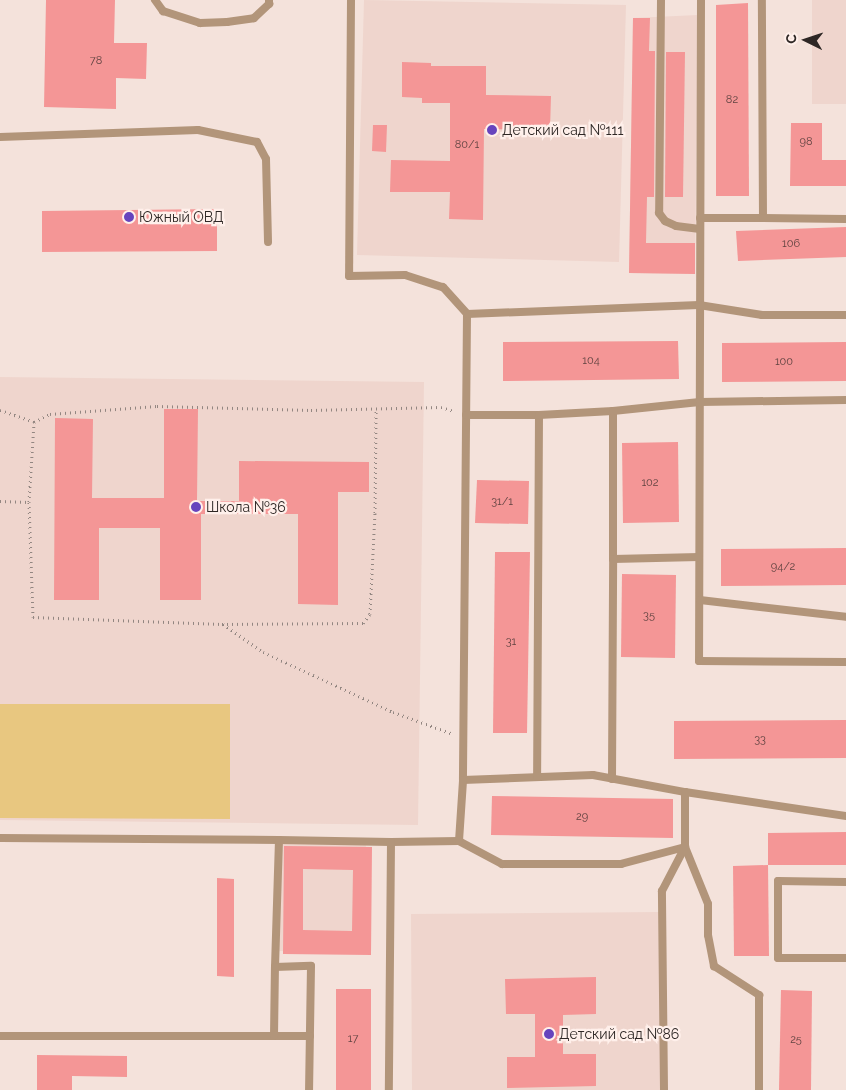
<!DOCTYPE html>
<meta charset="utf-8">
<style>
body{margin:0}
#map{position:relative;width:846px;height:1090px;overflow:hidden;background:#f4e2db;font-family:Raleway,sans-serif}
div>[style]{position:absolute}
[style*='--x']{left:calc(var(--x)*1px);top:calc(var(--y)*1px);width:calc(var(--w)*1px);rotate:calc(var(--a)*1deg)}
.built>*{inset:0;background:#efd5cd}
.green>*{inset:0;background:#e8c780}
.building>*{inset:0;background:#f49696}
.path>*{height:3px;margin-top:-1.5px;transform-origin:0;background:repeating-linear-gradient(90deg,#928681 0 1px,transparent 0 5px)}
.lane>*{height:8px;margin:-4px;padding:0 4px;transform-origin:4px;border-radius:4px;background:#b2957a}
.dots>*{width:14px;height:14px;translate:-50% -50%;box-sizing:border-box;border:2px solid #fff0eb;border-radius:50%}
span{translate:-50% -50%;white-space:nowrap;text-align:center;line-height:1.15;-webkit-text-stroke:4.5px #fff0eb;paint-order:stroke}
.number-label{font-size:11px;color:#604341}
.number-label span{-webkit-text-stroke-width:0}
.poi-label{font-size:14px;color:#2e2725}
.left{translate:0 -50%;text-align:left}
.north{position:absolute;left:781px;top:15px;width:50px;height:50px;-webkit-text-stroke:4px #fff0eb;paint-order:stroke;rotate:274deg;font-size:14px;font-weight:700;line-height:20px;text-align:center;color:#2e2725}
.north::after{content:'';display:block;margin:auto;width:18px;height:22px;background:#2e2725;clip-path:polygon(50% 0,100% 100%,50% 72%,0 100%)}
</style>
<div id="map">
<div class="built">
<i style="clip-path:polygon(364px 0,626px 5px,619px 262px,357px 255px)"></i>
<i style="clip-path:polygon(812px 0,846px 0,846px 104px,812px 104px)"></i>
<i style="clip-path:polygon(698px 15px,695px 274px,629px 273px,633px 18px)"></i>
<i style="clip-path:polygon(0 377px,424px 382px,418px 825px,0 820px)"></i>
<i style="clip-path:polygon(279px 840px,366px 842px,365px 952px,277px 951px)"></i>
<i style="clip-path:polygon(660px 912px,661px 1090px,412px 1090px,411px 914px)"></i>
</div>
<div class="green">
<i style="clip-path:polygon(0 704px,230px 704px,230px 819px,0 818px)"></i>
</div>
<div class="building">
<i style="clip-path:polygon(46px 0,115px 0,114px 43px,147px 43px,146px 79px,116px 78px,116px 109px,44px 107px)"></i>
<i style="clip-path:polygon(748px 3px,749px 196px,716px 196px,716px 5px)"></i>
<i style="clip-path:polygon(633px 18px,650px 18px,649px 51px,655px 51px,654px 197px,647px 197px,646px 243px,695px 243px,695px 274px,629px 273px)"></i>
<i style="clip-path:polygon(666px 52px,685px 52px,683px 197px,665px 197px)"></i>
<i style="clip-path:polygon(402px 62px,431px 63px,431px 66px,486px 66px,486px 95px,551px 96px,550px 130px,484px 129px,483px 220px,449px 219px,450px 192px,390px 192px,391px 160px,450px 161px,450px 103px,422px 103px,422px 98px,402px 97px)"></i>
<i style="clip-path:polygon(791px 123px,822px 123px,822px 160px,846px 160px,846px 186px,790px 186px)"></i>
<i style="clip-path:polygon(373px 125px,387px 125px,386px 152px,372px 151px)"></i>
<i style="clip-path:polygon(217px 209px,217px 251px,42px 252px,42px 211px)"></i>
<i style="clip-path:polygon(846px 227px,846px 257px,738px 261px,736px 231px)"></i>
<i style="clip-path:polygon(678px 341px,679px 379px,503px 381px,503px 342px)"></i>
<i style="clip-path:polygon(846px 342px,846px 381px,722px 382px,722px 343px)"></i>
<i style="clip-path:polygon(164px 409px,198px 409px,197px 501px,239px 501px,239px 461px,369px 462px,369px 492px,338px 492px,338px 605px,298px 604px,298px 514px,201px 514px,201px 600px,160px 600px,160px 528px,99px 528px,99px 600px,54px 600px,55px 418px,93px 419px,92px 498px,164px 498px)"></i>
<i style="clip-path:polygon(678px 442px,679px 522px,623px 523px,622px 443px)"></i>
<i style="clip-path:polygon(477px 480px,529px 481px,528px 524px,475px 523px)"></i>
<i style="clip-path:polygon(846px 548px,846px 585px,721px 586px,721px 549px)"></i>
<i style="clip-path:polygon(495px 552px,530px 552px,527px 733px,493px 733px)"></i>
<i style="clip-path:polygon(622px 574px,676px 575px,675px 658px,621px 657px)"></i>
<i style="clip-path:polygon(846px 720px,846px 758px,674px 759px,674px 721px)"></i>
<i style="clip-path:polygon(492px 796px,673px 799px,673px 838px,491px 835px)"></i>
<i style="clip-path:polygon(846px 832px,846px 865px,768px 865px,768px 833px)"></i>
<i style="clip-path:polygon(evenodd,284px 846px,372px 847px,371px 955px,283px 954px,284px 846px,303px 869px,353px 870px,352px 931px,303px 930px,303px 869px)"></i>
<i style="clip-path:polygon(768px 865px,769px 956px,734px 956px,733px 866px)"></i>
<i style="clip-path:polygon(217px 878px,234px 879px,234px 977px,217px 976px)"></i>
<i style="clip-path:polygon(596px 977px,596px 1014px,563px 1015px,563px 1054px,596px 1054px,596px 1086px,507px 1088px,507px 1057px,535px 1057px,535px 1014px,506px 1014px,505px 979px)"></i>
<i style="clip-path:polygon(336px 989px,371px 989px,371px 1090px,336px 1090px)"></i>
<i style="clip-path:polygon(781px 990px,812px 991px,811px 1090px,779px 1090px)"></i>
<i style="clip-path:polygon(37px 1055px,127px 1056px,127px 1077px,72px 1076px,72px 1090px,37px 1090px)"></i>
</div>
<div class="path">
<i style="--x:0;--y:410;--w:36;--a:19"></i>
<i style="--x:0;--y:501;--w:29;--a:2"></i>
<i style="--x:29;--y:502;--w:80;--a:-86.4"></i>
<i style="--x:34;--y:422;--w:18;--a:-27"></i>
<i style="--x:50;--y:414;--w:107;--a:-4.3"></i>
<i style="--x:157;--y:406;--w:154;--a:1.5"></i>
<i style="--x:311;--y:410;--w:130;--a:-1.3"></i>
<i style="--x:441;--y:407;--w:14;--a:17"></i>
<i style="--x:29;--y:502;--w:115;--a:88"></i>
<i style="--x:33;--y:617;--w:189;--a:2.1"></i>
<i style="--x:222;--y:624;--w:141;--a:-0.4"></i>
<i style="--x:363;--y:623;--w:11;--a:-52"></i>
<i style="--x:370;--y:614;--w:101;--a:-87.2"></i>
<i style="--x:375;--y:513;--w:104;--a:-89.4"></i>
<i style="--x:223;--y:624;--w:49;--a:35"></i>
<i style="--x:263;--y:652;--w:143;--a:24.8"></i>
<i style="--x:393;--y:712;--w:64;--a:20.1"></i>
</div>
<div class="lane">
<i style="--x:155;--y:0;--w:14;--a:54"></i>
<i style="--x:163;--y:11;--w:39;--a:18"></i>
<i style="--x:200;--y:23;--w:27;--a:-2"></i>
<i style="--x:227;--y:22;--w:27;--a:-8"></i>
<i style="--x:254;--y:18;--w:21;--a:-43"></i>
<i style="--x:269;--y:4;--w:4;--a:-90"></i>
<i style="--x:351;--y:0;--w:276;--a:90.4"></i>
<i style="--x:349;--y:276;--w:56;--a:-1"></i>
<i style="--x:405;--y:275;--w:40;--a:18"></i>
<i style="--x:443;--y:287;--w:36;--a:48"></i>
<i style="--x:467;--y:314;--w:466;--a:90.5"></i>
<i style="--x:463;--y:780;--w:130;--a:-2.2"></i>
<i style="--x:593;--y:775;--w:94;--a:10.5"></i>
<i style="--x:685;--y:792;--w:55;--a:90"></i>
<i style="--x:685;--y:847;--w:66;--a:165.1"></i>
<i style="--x:621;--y:864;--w:119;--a:180"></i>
<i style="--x:502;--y:864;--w:49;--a:-151.9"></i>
<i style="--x:459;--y:841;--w:68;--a:179.2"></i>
<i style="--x:661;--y:0;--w:213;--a:90.5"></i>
<i style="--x:659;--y:213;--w:10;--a:53"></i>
<i style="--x:665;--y:221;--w:12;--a:24"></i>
<i style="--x:676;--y:226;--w:24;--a:7"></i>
<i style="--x:701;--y:0;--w:661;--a:90.17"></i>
<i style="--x:699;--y:661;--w:147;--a:0.4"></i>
<i style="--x:0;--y:137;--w:198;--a:-2"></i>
<i style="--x:198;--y:130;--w:60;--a:11.5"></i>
<i style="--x:257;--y:142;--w:19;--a:62"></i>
<i style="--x:266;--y:159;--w:83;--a:88.6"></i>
<i style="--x:700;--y:218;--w:63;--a:0"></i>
<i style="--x:763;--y:218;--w:218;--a:-90.3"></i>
<i style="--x:763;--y:218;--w:83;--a:0.7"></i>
<i style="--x:467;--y:314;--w:232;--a:-2.2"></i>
<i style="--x:699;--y:305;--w:64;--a:9"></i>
<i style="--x:762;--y:315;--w:84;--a:0"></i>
<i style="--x:466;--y:415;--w:73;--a:0"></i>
<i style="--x:539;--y:415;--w:362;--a:90.3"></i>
<i style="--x:539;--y:415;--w:74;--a:-3.1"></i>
<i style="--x:699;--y:557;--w:86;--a:178.7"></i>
<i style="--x:613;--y:559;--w:148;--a:-90"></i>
<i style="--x:613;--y:411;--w:87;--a:-5.9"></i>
<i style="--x:700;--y:402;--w:146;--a:-0.8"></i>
<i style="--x:700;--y:600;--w:147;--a:6.6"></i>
<i style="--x:612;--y:779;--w:220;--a:-89.7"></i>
<i style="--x:685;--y:792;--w:163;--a:8.5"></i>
<i style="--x:0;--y:838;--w:279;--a:0.4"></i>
<i style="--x:279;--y:840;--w:127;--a:91.8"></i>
<i style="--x:275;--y:967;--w:36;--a:-2"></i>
<i style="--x:311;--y:966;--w:124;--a:90.9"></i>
<i style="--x:279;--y:840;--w:112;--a:1"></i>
<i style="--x:391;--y:842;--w:248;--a:90.5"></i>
<i style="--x:459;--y:841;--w:61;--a:-86.2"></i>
<i style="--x:685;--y:847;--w:61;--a:68"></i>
<i style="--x:708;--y:904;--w:31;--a:90"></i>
<i style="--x:708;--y:935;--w:32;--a:79"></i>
<i style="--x:714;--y:966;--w:54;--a:32.8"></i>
<i style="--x:759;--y:995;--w:95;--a:90"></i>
<i style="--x:846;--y:882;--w:68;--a:-179.2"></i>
<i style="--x:778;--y:881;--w:77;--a:90"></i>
<i style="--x:778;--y:958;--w:68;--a:0"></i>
<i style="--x:0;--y:1036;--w:310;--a:0"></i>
<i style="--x:274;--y:1036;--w:69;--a:-89.2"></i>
<i style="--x:664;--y:1090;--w:199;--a:-90.6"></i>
<i style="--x:662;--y:891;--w:50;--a:-62.4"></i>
</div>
<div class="dots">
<i style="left:492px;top:130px;background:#6744bd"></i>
<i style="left:129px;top:217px;background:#6744bd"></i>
<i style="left:196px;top:507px;background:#6744bd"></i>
<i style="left:549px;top:1034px;background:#6744bd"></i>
</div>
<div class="number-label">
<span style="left:96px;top:61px">78</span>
<span style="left:732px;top:100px">82</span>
<span style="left:806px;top:142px">98</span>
<span style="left:467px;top:145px">80/1</span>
<span style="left:791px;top:244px">106</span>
<span style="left:591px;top:361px">104</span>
<span style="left:784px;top:362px">100</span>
<span style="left:650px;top:483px">102</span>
<span style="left:502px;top:502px">31/1</span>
<span style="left:783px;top:567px">94/2</span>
<span style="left:649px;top:616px">35</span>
<span style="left:511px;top:642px">31</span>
<span style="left:760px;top:740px">33</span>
<span style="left:582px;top:817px">29</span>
<span style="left:353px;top:1039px">17</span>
<span style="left:796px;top:1040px">25</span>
</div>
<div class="poi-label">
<span class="left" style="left:502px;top:130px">Детский сад №111</span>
<span class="left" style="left:139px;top:217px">Южный ОВД</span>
<span class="left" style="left:206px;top:507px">Школа №36</span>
<span class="left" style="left:559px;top:1034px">Детский сад №86</span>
</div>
<div class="north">С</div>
</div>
